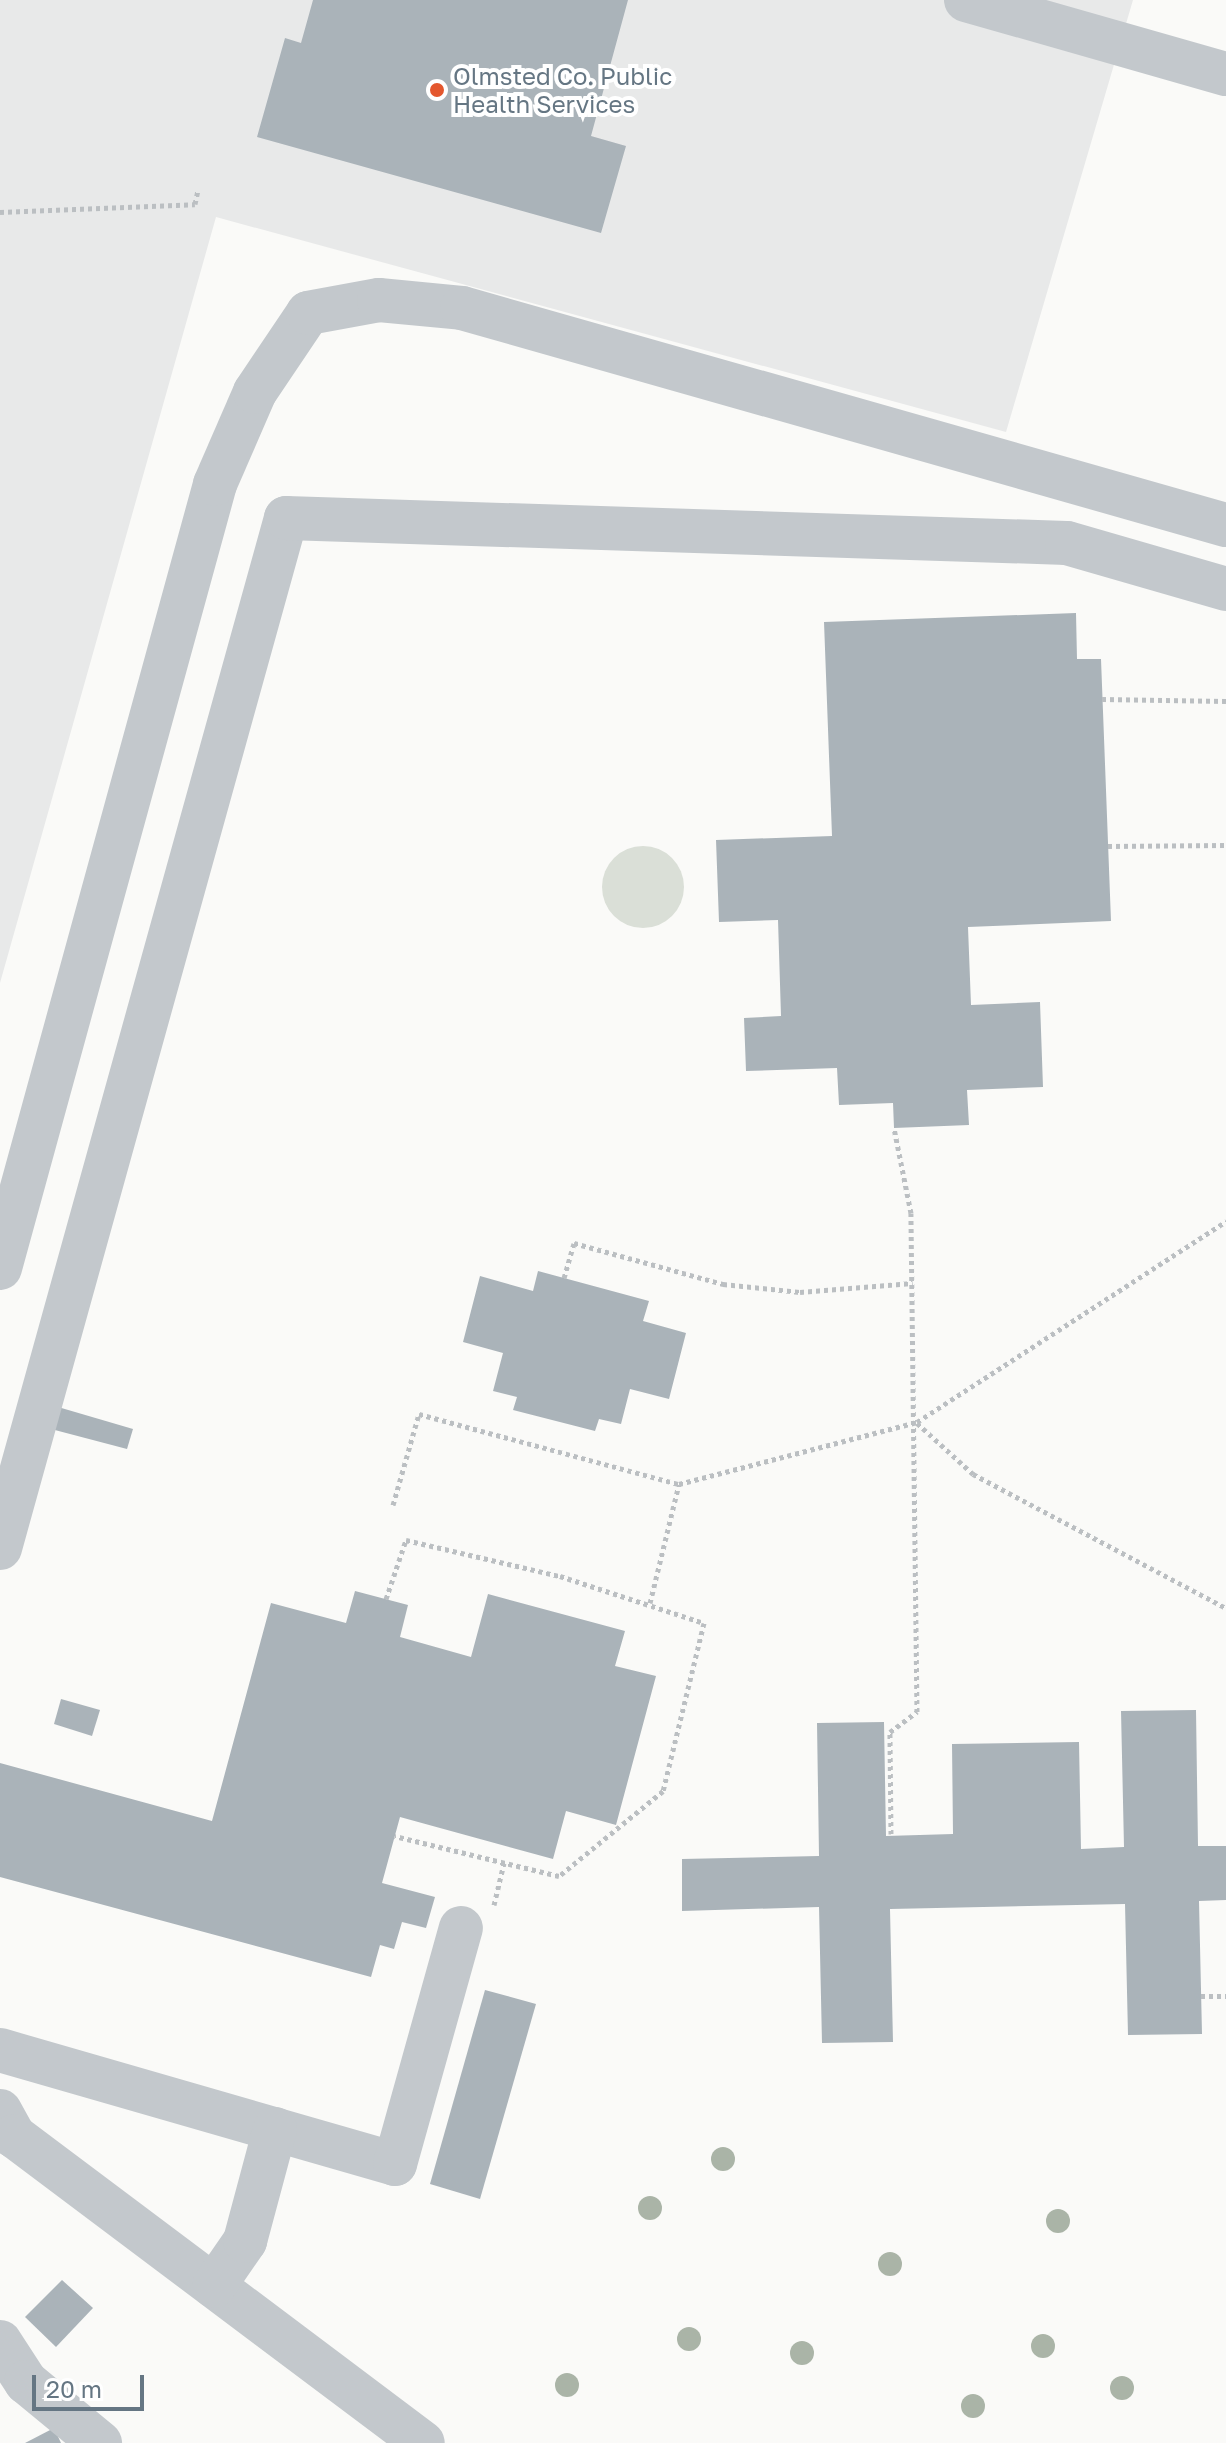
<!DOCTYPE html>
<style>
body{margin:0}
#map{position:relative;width:1226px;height:2443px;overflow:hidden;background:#fafaf8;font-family:"Golos Text",sans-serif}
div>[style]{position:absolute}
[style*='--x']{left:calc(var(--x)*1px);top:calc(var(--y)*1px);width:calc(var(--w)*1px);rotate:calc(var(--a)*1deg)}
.built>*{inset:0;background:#e8e9e9}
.green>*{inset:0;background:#dadfd7}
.round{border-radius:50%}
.building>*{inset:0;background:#aab3b9}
.path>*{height:5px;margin-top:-2.5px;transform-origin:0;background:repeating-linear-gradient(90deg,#bbbfc2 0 4px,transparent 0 8px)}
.minor>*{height:44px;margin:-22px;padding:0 22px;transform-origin:22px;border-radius:22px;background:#c3c8cc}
.trees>*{width:24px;height:24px;margin:-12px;border-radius:50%;background:#aab4a7}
.dots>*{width:22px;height:22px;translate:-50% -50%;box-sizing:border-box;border:4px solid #fff;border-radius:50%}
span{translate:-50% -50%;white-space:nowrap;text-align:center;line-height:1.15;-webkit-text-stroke:8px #fff;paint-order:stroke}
.poi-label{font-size:24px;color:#657683}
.left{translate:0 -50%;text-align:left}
.scale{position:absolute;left:32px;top:2375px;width:112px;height:36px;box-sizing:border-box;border:4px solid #657683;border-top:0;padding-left:10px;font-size:24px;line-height:28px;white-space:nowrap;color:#657683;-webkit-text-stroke:6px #fff;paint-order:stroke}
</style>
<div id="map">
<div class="built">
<i style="clip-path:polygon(0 0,1133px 0,1006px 432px,216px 217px,0 983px)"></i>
</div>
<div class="green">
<i class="round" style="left:602px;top:846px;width:82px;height:82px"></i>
</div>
<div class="building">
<i style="clip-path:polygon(313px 0,628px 0,591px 136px,626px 146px,601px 233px,257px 137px,285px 38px,301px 43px)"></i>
<i style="clip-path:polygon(1076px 613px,1077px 659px,1101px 659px,1111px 921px,968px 927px,971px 1005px,1040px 1002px,1043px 1087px,967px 1090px,969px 1125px,894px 1128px,893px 1103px,839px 1105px,837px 1068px,746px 1071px,744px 1018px,781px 1016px,778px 920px,719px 922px,716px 840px,832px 836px,824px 622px)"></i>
<i style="clip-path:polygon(538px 1271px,649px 1301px,643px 1321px,686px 1333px,669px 1399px,630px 1389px,621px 1424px,599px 1419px,595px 1431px,513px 1410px,517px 1397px,493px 1391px,503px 1353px,463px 1342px,480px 1276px,533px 1291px)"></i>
<i style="clip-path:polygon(58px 1407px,133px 1429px,127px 1449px,51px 1429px)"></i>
<i style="clip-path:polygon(355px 1591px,408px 1605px,400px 1637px,471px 1657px,488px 1594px,625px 1631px,615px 1666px,656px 1676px,616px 1825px,566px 1811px,553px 1859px,400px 1817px,382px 1883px,435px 1897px,426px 1928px,402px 1922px,394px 1949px,380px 1945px,371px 1977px,0 1877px,0 1763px,212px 1821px,271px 1603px,346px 1623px)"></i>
<i style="clip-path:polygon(61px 1699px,100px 1710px,92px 1736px,54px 1724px)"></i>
<i style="clip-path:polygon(1196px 1710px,1198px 1846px,1226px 1846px,1226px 1900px,1199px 1901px,1202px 2034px,1128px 2035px,1125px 1904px,890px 1909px,893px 2042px,822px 2043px,819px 1907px,682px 1911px,682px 1859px,819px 1856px,817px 1723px,884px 1722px,886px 1836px,953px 1834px,952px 1744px,1079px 1742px,1081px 1849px,1124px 1847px,1121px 1711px)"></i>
<i style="clip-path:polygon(485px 1990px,536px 2004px,480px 2199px,430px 2184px)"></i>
<i style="clip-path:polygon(62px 2280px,93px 2308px,56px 2347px,25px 2317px)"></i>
<i style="clip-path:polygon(54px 2428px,61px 2443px,25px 2443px)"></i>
</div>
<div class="path">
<i style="--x:0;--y:212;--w:195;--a:-2.3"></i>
<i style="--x:195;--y:204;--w:14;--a:-78"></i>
<i style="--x:1102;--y:699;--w:124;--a:0.9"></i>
<i style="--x:1108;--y:846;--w:118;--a:-0.5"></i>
<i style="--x:564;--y:1278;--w:36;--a:-74"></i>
<i style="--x:574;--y:1243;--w:155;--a:15.4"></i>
<i style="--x:723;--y:1284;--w:77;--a:5.9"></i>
<i style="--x:800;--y:1292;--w:113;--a:-4.6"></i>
<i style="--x:917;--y:1423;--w:76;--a:42.3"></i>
<i style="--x:973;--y:1474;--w:286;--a:27.9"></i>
<i style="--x:393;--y:1505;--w:95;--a:-74.1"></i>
<i style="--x:419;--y:1414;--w:269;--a:15.1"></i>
<i style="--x:679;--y:1484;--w:246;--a:-14.6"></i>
<i style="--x:917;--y:1422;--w:369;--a:-33"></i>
<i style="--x:386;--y:1599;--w:62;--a:-71.3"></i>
<i style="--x:406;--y:1540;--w:158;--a:13.2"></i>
<i style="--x:560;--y:1576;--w:151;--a:18.1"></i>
<i style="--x:704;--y:1623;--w:173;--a:103.7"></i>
<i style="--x:663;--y:1791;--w:134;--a:140.7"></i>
<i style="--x:559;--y:1876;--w:169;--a:-166.3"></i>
<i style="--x:650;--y:1603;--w:122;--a:-76.3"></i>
<i style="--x:891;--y:1834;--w:102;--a:-90.6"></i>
<i style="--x:890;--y:1732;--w:34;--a:-37"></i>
<i style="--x:917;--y:1712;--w:499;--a:-90.7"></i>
<i style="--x:911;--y:1213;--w:87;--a:-101.3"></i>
<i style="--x:494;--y:1905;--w:43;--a:-76.6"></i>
<i style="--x:1201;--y:1996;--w:25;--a:0"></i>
</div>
<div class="minor">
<i style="--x:966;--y:0;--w:270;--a:15.9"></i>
<i style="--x:0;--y:1268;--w:813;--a:-74.66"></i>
<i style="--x:215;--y:484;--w:100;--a:-66.5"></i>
<i style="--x:255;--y:392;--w:95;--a:-56.1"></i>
<i style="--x:308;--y:313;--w:72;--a:-10.4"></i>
<i style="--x:379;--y:300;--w:83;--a:5.5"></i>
<i style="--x:462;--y:308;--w:794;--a:15.86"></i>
<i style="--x:0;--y:1548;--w:1069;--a:-74.48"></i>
<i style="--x:286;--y:518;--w:781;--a:1.83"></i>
<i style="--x:1067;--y:543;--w:166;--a:16.1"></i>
<i style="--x:0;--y:2050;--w:411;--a:16.1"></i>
<i style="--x:395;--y:2164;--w:245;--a:-74.4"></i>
<i style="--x:0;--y:2111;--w:29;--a:61"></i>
<i style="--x:14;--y:2136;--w:511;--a:36.89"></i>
<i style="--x:214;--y:2286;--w:55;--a:-55.4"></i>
<i style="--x:245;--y:2241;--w:116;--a:-75"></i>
<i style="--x:0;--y:2342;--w:48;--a:57"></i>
<i style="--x:26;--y:2382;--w:96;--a:39.5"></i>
</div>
<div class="trees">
<i style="left:723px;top:2159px"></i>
<i style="left:650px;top:2208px"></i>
<i style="left:1058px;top:2221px"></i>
<i style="left:890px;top:2264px"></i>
<i style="left:689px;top:2339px"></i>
<i style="left:1043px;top:2346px"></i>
<i style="left:802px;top:2353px"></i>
<i style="left:567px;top:2385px"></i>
<i style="left:1122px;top:2388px"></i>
<i style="left:973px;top:2406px"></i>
</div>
<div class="dots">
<i style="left:437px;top:90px;background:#e4572e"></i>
</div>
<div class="poi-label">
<span class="left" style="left:453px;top:90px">Olmsted Co. Public<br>Health Services</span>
</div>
<div class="scale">20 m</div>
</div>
